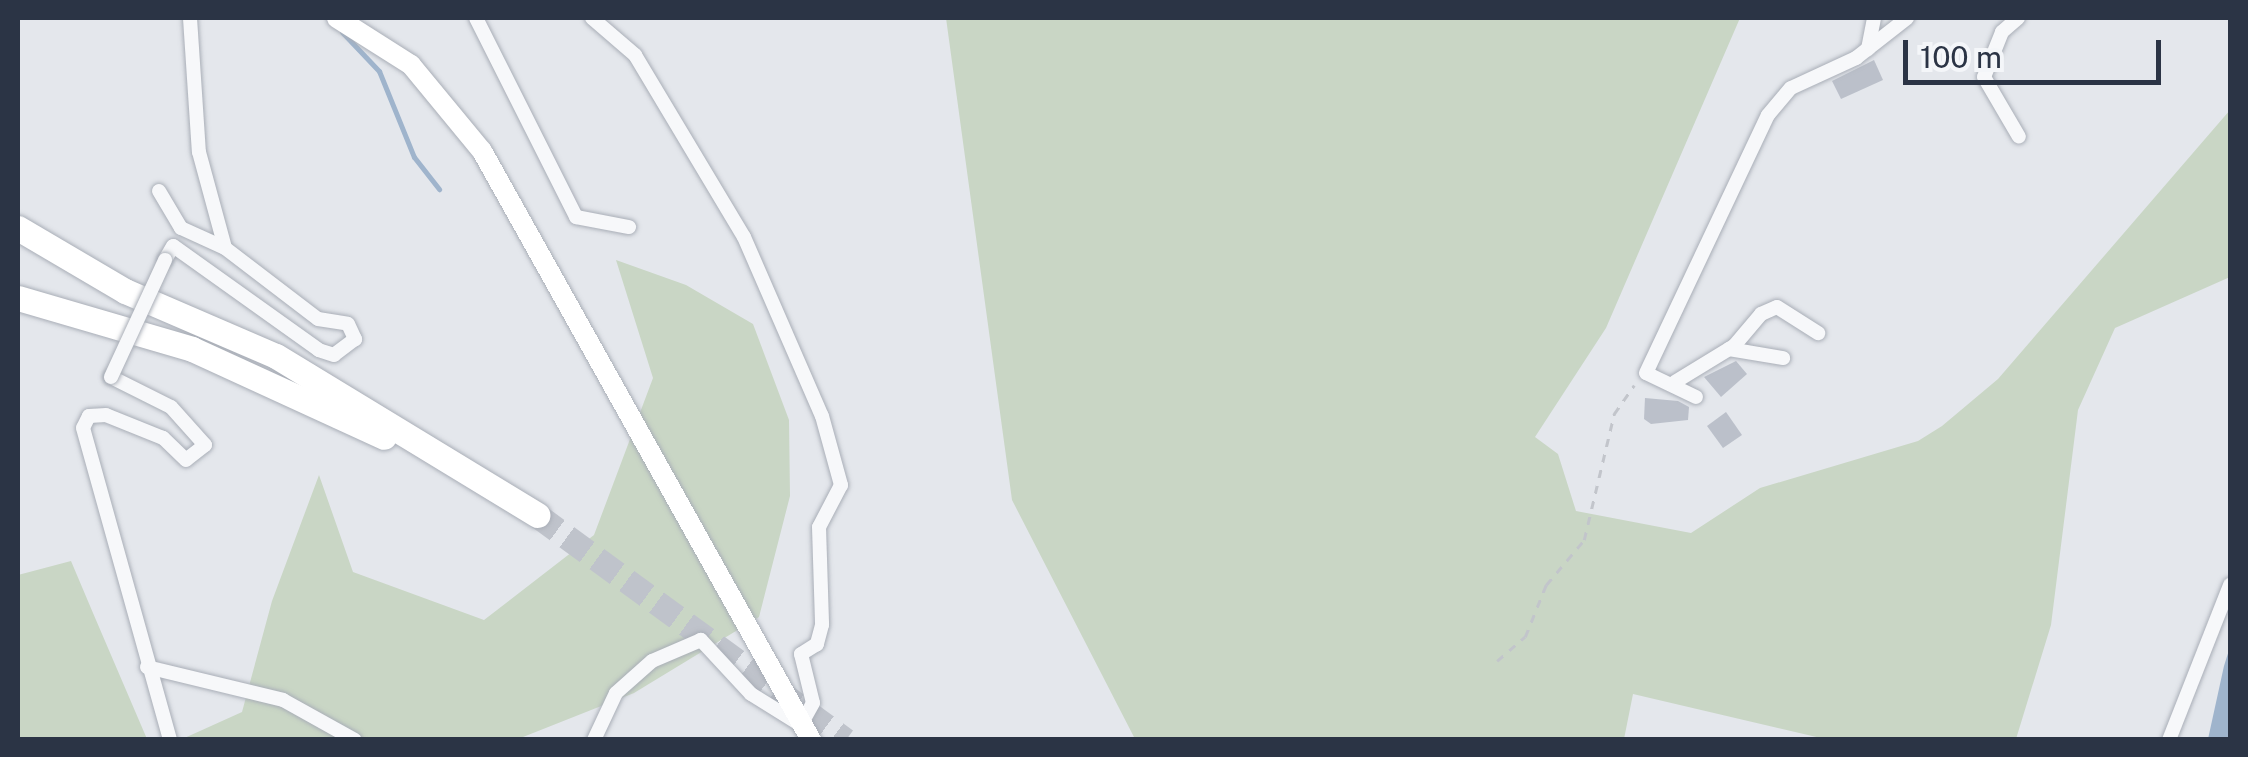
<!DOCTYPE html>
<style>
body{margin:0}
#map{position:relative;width:2248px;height:757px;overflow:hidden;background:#e4e7ec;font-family:"Public Sans",sans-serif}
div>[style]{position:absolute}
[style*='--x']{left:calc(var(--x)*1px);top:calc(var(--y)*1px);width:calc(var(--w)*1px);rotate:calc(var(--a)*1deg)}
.green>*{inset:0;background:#c9d6c5}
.water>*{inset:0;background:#9fb4cc}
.stream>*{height:5px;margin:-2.5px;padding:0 2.5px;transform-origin:2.5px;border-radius:2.5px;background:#9fb4cc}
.building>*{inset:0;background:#bbc0ca}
.highway-tunnel>*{height:25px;margin-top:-12.5px;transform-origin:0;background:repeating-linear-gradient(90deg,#bfc3cb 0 25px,transparent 0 37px)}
.path>*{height:2.5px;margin-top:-1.25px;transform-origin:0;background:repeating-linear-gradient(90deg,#c2c5cb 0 8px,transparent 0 16px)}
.roads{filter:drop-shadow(0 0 2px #a9aeb7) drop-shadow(0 0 2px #a9aeb7)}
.street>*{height:14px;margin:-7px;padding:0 7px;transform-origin:7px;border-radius:7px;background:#f7f8fa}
.secondary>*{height:20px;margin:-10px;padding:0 10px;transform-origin:10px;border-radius:10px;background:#fff}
.highway>*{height:25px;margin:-12.5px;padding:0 12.5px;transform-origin:12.5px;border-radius:12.5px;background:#fff}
.bridges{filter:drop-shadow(0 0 2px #a9aeb7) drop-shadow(0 0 2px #a9aeb7)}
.street-bridge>*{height:14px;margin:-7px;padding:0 7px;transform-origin:7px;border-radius:7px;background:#f7f8fa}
span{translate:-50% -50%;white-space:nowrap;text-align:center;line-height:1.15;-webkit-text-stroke:10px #f4f6f9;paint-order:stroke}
.frame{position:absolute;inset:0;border:20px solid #2b3445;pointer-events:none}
.scale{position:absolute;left:1903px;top:40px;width:258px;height:45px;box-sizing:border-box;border:5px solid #2b3445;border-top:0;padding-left:12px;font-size:30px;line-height:35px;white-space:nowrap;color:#2b3445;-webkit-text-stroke:8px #f4f6f9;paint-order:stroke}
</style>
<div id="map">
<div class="green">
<i style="clip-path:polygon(946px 18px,1740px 18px,1606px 328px,1535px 437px,1558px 454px,1576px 511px,1691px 533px,1760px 488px,1918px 441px,1942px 426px,1998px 379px,2230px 110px,2230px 277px,2115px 328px,2078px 410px,2051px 625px,2016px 739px,1825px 739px,1633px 694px,1624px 739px,1135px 739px,1012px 500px)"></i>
<i style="clip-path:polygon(616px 260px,686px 285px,753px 324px,789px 420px,790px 496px,759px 617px,634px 693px,518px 739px,180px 740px,242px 712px,272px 601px,319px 475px,353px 572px,484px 620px,594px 535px,653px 378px)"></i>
<i style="clip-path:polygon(71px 561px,93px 613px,147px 739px,18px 739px,18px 575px)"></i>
</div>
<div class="water">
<i style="clip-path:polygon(2230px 647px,2230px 739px,2208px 739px,2224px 666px)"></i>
</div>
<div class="stream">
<i style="--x:342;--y:32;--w:54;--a:46.5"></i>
<i style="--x:379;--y:71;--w:93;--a:67.9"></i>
<i style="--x:414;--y:157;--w:41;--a:52"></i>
</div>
<div class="building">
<i style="clip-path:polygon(1874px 60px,1883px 80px,1841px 99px,1832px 81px)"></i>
<i style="clip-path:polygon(1736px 361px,1747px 374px,1721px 397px,1704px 377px)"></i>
<i style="clip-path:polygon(1645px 398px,1678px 401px,1689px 407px,1688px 420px,1651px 424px,1644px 419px)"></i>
<i style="clip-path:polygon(1726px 412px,1742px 435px,1723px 448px,1707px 426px)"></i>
</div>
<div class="highway-tunnel">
<i style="--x:537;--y:515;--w:382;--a:36.1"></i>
</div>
<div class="path">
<i style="--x:1497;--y:661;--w:37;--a:-41"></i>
<i style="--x:1525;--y:637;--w:56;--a:-68"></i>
<i style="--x:1546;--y:585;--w:59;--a:-49.8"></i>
<i style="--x:1584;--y:540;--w:130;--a:-76.6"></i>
<i style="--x:1614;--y:414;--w:35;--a:-55"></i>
</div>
<div class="roads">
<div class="street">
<i style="--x:190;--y:18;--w:134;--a:86.2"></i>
<i style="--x:199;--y:152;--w:99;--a:74.8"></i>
<i style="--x:476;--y:18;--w:223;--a:63.3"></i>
<i style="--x:576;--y:217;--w:54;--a:10.7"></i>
<i style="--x:592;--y:18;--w:57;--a:40.7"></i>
<i style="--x:635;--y:55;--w:212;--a:59.1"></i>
<i style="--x:744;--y:237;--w:195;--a:66.5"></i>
<i style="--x:822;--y:416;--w:72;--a:74.6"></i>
<i style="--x:841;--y:485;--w:47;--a:117.6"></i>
<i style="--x:819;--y:527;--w:98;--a:88.2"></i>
<i style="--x:822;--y:625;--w:20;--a:105"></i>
<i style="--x:817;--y:644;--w:19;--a:148"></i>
<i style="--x:801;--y:654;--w:50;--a:76.2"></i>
<i style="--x:813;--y:703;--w:25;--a:119"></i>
<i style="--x:801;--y:725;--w:59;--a:-148.2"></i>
<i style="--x:751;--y:694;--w:74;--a:-132.8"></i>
<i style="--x:701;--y:640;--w:53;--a:156.8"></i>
<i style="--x:652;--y:661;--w:48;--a:138.4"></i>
<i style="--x:616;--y:693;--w:52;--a:115.1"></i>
<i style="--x:2018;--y:18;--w:21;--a:139"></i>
<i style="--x:2002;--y:32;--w:48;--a:111.8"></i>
<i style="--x:1984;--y:77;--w:69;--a:59.7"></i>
<i style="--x:1868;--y:49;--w:32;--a:-79"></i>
<i style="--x:159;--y:191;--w:43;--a:59.3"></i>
<i style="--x:181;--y:228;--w:48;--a:24.4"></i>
<i style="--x:225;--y:248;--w:117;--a:37.4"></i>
<i style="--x:318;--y:319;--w:30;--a:9"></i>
<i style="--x:348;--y:324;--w:17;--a:65"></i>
<i style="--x:355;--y:339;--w:26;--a:143"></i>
<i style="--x:334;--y:355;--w:16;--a:-162"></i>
<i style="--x:319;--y:350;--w:179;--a:-144.5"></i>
<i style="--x:173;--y:246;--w:16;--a:120"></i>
<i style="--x:1729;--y:349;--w:55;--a:9.5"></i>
<i style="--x:111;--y:377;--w:67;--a:26.6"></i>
<i style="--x:171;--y:407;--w:51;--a:48.2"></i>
<i style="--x:205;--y:445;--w:24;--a:142"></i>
<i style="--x:186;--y:460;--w:32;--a:-136"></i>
<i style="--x:163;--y:438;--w:61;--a:-158"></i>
<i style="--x:106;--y:415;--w:17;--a:177"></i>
<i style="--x:89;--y:416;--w:13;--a:117"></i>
<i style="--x:83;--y:428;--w:324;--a:74.4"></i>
<i style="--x:1675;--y:382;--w:69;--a:-31.4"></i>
<i style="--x:1734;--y:346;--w:42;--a:-49.8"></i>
<i style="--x:1761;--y:314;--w:17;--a:-24"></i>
<i style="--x:1777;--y:307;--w:49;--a:32.4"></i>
<i style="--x:1696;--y:397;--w:55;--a:-154.4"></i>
<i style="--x:1646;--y:373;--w:285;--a:-64.7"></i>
<i style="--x:1768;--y:115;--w:35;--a:-50"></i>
<i style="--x:1791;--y:88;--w:72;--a:-24.8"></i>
<i style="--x:1856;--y:58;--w:65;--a:-38.1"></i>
<i style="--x:147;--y:667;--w:140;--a:13.6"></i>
<i style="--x:283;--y:700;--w:82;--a:29.1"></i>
<i style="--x:2169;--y:740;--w:167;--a:-68.5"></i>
</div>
<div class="secondary">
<i style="--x:337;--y:18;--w:88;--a:32.4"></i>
<i style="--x:411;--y:65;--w:112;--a:50.5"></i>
<i style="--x:482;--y:151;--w:675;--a:60.81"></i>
</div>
<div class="highway">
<i style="--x:18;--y:228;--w:124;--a:30.5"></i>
<i style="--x:125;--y:291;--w:164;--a:23.3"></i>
<i style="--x:276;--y:356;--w:306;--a:31.3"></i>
<i style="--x:18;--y:298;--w:181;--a:16.3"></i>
<i style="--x:192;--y:349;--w:211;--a:24.6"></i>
</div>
</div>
<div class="bridges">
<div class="street-bridge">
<i style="--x:111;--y:377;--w:129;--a:-65.2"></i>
</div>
</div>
<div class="frame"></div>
<div class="scale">100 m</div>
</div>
